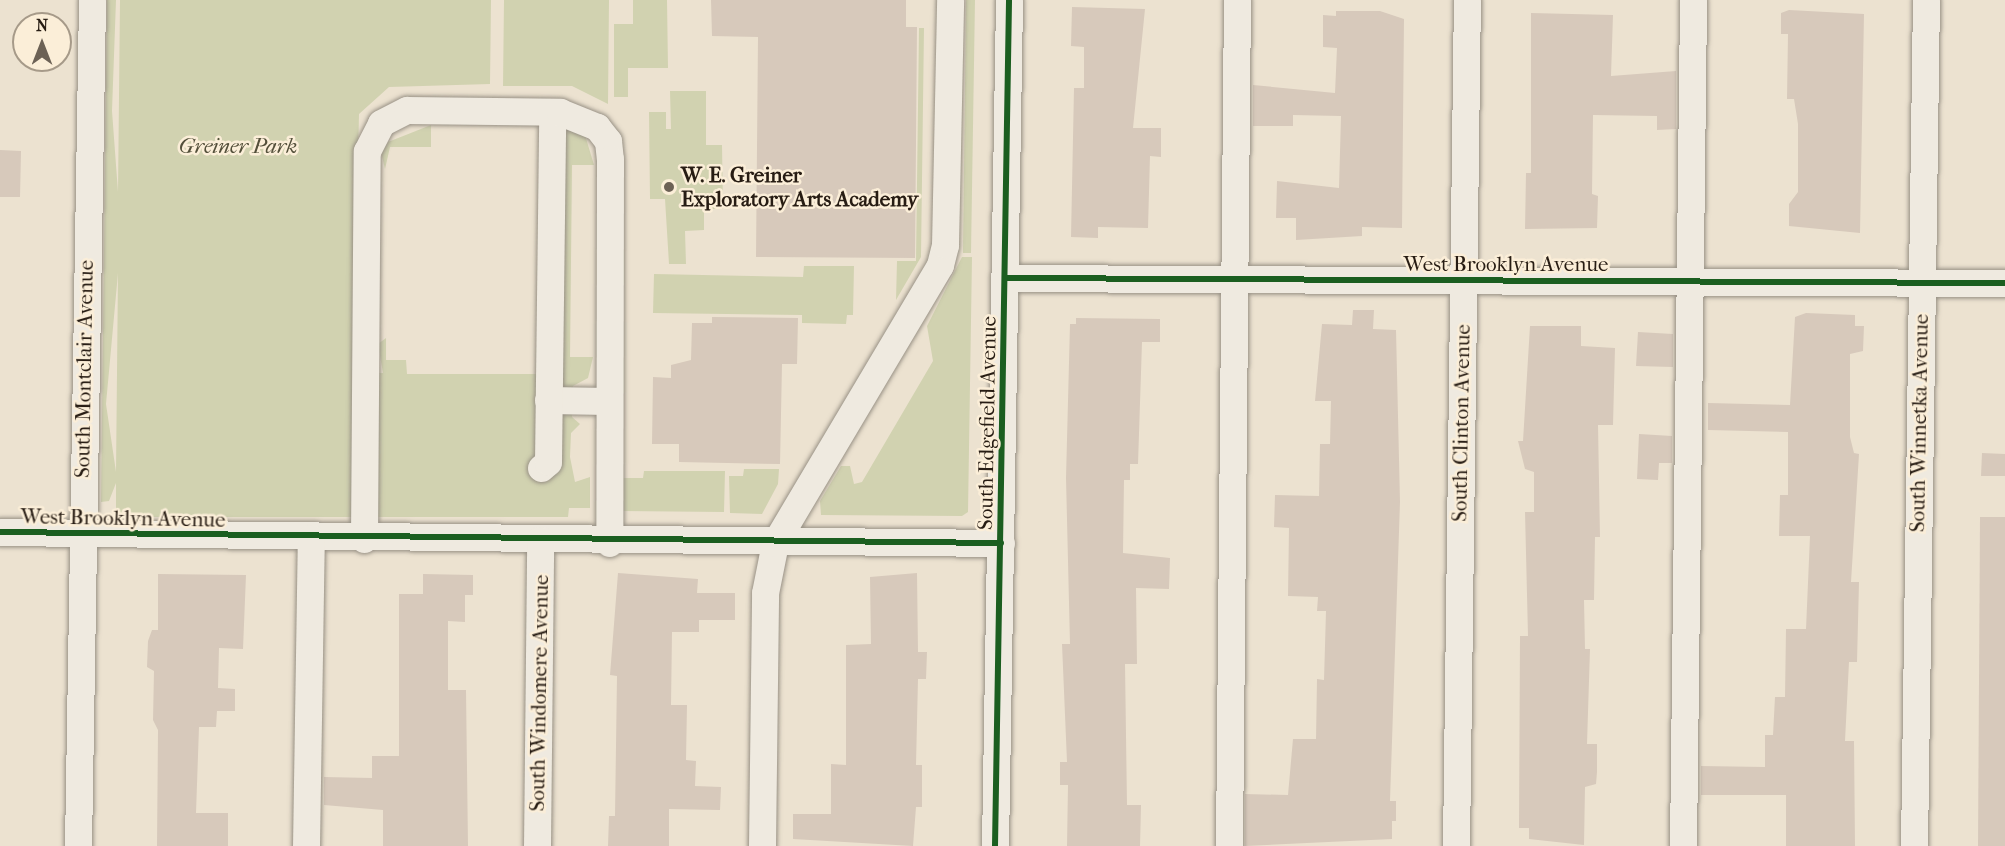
<!DOCTYPE html>
<style>
body{margin:0}
#map{position:relative;width:2005px;height:846px;overflow:hidden;background:#ece2d0;font-family:"IM FELL French Canon",serif}
div>[style]{position:absolute}
[style*='--x']{left:calc(var(--x)*1px);top:calc(var(--y)*1px);width:calc(var(--w)*1px);rotate:calc(var(--a)*1deg)}
.green>*{inset:0;background:#d1d2b0}
.building>*{inset:0;background:#d7c9bb}
.roads{filter:drop-shadow(0 0 2px #989185) drop-shadow(0 0 2px #989185)}
.minor>*{height:27px;margin:-13.5px;padding:0 13.5px;transform-origin:13.5px;border-radius:13.5px;background:#efeae0}
.cycleway>*{height:6px;margin:-3px;padding:0 3px;transform-origin:3px;border-radius:3px;background:#1b5e20}
.dots>*{width:16px;height:16px;translate:-50% -50%;box-sizing:border-box;border:3px solid #fbeed8;border-radius:50%}
span{translate:-50% -50%;white-space:nowrap;text-align:center;line-height:1.15;-webkit-text-stroke:5px #fbeed8;paint-order:stroke}
.park-label{font-size:21px;color:#534f3a;font-style:italic}
.poi-label{font-size:21px;color:#271c13;font-weight:700}
.left{translate:0 -50%;text-align:left}
.street-label{font-size:21px;color:#271c13}
.north{position:absolute;left:12px;top:12px;width:60px;height:60px;box-sizing:border-box;background:#fbeed8;border:2px solid #a69a89;border-radius:50%;rotate:0deg;font-size:16px;font-weight:700;line-height:24px;text-align:center;color:#271c13}
.north::after{content:'';display:block;margin:auto;width:21px;height:27px;background:#6c6155;clip-path:polygon(50% 0,100% 100%,50% 72%,0 100%)}
</style>
<div id="map">
<div class="green">
<i style="clip-path:polygon(evenodd,107px 0,116px 0,112px 111px,118px 192px,120px 0,491px 0,490px 84px,389px 87px,359px 114px,353px 373px,383px 373px,378px 344px,386px 338px,386px 360px,406px 360px,407px 374px,562px 374px,565px 124px,585px 135px,594px 165px,572px 165px,570px 357px,593px 357px,588px 378px,573px 386px,572px 417px,580px 424px,571px 433px,570px 457px,575px 482px,590px 477px,590px 508px,569px 508px,568px 517px,116px 517px,116px 483px,109px 501px,101px 502px,107px 0,118px 273px,116px 471px,116px 472px,106px 404px,118px 273px)"></i>
<i style="clip-path:polygon(504px 0,609px 0,608px 104px,572px 86px,503px 86px)"></i>
<i style="clip-path:polygon(633px 0,667px 0,668px 68px,628px 68px,628px 97px,614px 97px,614px 24px,633px 24px)"></i>
<i style="clip-path:polygon(966px 0,975px 0,971px 253px,963px 253px)"></i>
<i style="clip-path:polygon(919px 28px,924px 28px,921px 257px,896px 300px,897px 261px,916px 261px)"></i>
<i style="clip-path:polygon(670px 91px,706px 91px,706px 145px,722px 145px,723px 209px,712px 209px,712px 200px,704px 200px,704px 230px,685px 231px,686px 264px,669px 264px,665px 199px,650px 199px,649px 112px,666px 112px,666px 129px,671px 129px)"></i>
<i style="clip-path:polygon(431px 125px,431px 147px,390px 147px,385px 169px,381px 152px,388px 142px)"></i>
<i style="clip-path:polygon(962px 257px,972px 257px,968px 512px,962px 516px,821px 515px,820px 501px,841px 466px,850px 466px,854px 484px,862px 482px,933px 361px,927px 326px)"></i>
<i style="clip-path:polygon(804px 266px,854px 266px,853px 315px,847px 315px,846px 324px,802px 323px,802px 315px,653px 313px,654px 274px,803px 277px)"></i>
<i style="clip-path:polygon(744px 469px,779px 469px,778px 484px,762px 514px,730px 513px,729px 476px,743px 476px)"></i>
<i style="clip-path:polygon(644px 471px,725px 471px,724px 512px,620px 511px,620px 478px,643px 478px)"></i>
</div>
<div class="building">
<i style="clip-path:polygon(711px 0,906px 0,906px 27px,917px 27px,915px 258px,756px 257px,758px 37px,712px 36px)"></i>
<i style="clip-path:polygon(1072px 7px,1145px 9px,1133px 128px,1161px 128px,1161px 157px,1150px 156px,1148px 228px,1098px 227px,1098px 238px,1071px 237px,1074px 88px,1084px 88px,1084px 47px,1071px 46px)"></i>
<i style="clip-path:polygon(1789px 10px,1864px 14px,1860px 233px,1789px 226px,1789px 204px,1798px 192px,1798px 124px,1794px 99px,1787px 99px,1788px 34px,1781px 34px,1781px 13px)"></i>
<i style="clip-path:polygon(1336px 11px,1380px 11px,1404px 19px,1402px 228px,1362px 227px,1362px 236px,1296px 240px,1296px 218px,1276px 218px,1277px 181px,1339px 188px,1341px 116px,1293px 115px,1293px 126px,1253px 126px,1253px 85px,1335px 93px,1337px 48px,1323px 47px,1323px 15px,1336px 16px)"></i>
<i style="clip-path:polygon(1531px 13px,1613px 15px,1611px 76px,1676px 71px,1676px 129px,1657px 130px,1657px 116px,1593px 115px,1592px 194px,1598px 196px,1597px 228px,1525px 229px,1526px 173px,1531px 173px)"></i>
<i style="clip-path:polygon(0 150px,21px 151px,20px 197px,0 197px)"></i>
<i style="clip-path:polygon(1353px 310px,1374px 310px,1373px 329px,1396px 330px,1400px 502px,1390px 801px,1396px 801px,1396px 821px,1392px 821px,1392px 839px,1245px 846px,1245px 794px,1288px 795px,1293px 739px,1316px 739px,1317px 679px,1324px 680px,1326px 611px,1317px 611px,1318px 597px,1288px 596px,1289px 528px,1274px 527px,1275px 495px,1319px 496px,1320px 444px,1330px 444px,1331px 401px,1315px 401px,1322px 324px,1352px 325px)"></i>
<i style="clip-path:polygon(1806px 313px,1855px 315px,1855px 326px,1864px 326px,1863px 351px,1850px 354px,1850px 437px,1854px 453px,1859px 454px,1851px 582px,1859px 582px,1857px 662px,1849px 662px,1845px 741px,1854px 741px,1855px 846px,1786px 846px,1786px 795px,1701px 795px,1701px 766px,1765px 767px,1765px 735px,1773px 735px,1775px 697px,1785px 697px,1786px 629px,1806px 629px,1810px 536px,1779px 536px,1780px 495px,1788px 495px,1788px 432px,1708px 430px,1708px 403px,1790px 405px,1795px 317px)"></i>
<i style="clip-path:polygon(712px 317px,798px 318px,797px 364px,782px 364px,780px 464px,679px 462px,679px 444px,652px 444px,653px 377px,671px 378px,671px 365px,691px 360px,692px 323px,712px 323px)"></i>
<i style="clip-path:polygon(1076px 318px,1160px 319px,1160px 342px,1142px 342px,1138px 464px,1130px 464px,1130px 480px,1124px 480px,1123px 553px,1170px 558px,1169px 589px,1136px 588px,1137px 664px,1125px 664px,1127px 805px,1141px 805px,1140px 846px,1067px 846px,1068px 785px,1060px 785px,1060px 762px,1067px 762px,1062px 644px,1070px 644px,1066px 478px,1070px 324px,1076px 324px)"></i>
<i style="clip-path:polygon(1530px 326px,1581px 326px,1581px 346px,1615px 348px,1613px 425px,1598px 425px,1600px 537px,1595px 537px,1594px 600px,1584px 600px,1585px 649px,1590px 649px,1587px 744px,1597px 744px,1597px 772px,1596px 784px,1585px 787px,1584px 845px,1529px 839px,1529px 828px,1519px 828px,1520px 636px,1528px 636px,1525px 512px,1534px 512px,1534px 472px,1525px 469px,1518px 441px,1523px 441px)"></i>
<i style="clip-path:polygon(1638px 332px,1673px 334px,1673px 367px,1636px 366px)"></i>
<i style="clip-path:polygon(1639px 434px,1672px 436px,1672px 463px,1659px 463px,1658px 480px,1637px 479px)"></i>
<i style="clip-path:polygon(1982px 453px,2005px 454px,2005px 476px,1981px 476px)"></i>
<i style="clip-path:polygon(1980px 517px,2005px 517px,2005px 846px,1978px 846px)"></i>
<i style="clip-path:polygon(618px 573px,698px 579px,697px 593px,735px 593px,735px 620px,699px 620px,699px 632px,672px 632px,671px 705px,687px 705px,686px 760px,696px 761px,695px 786px,721px 787px,720px 810px,669px 809px,669px 846px,608px 846px,609px 816px,615px 816px,617px 676px,610px 675px)"></i>
<i style="clip-path:polygon(917px 573px,918px 652px,927px 652px,926px 679px,918px 679px,916px 765px,922px 765px,922px 807px,916px 807px,913px 846px,793px 839px,793px 814px,831px 814px,831px 764px,846px 765px,846px 645px,871px 644px,870px 577px)"></i>
<i style="clip-path:polygon(158px 574px,246px 575px,243px 649px,219px 648px,218px 688px,235px 689px,235px 711px,217px 711px,216px 727px,199px 727px,196px 813px,228px 813px,228px 846px,157px 846px,158px 730px,153px 720px,154px 671px,147px 667px,148px 641px,152px 630px,158px 630px)"></i>
<i style="clip-path:polygon(423px 574px,473px 575px,473px 595px,465px 595px,465px 622px,448px 621px,448px 690px,466px 690px,468px 846px,383px 846px,383px 810px,324px 805px,324px 777px,372px 778px,372px 756px,399px 756px,399px 594px,423px 594px)"></i>
</div>
<div class="roads">
<div class="minor">
<i style="--x:1007;--y:278;--w:998;--a:0.29"></i>
<i style="--x:548;--y:400;--w:60;--a:1"></i>
<i style="--x:541;--y:468;--w:9;--a:-41"></i>
<i style="--x:548;--y:462;--w:350;--a:-89.3"></i>
<i style="--x:0;--y:532;--w:1001;--a:0.63"></i>
<i style="--x:364;--y:539;--w:388;--a:-89.6"></i>
<i style="--x:367;--y:151;--w:31;--a:-63"></i>
<i style="--x:381;--y:123;--w:29;--a:-27"></i>
<i style="--x:407;--y:110;--w:153;--a:0.7"></i>
<i style="--x:560;--y:112;--w:40;--a:22"></i>
<i style="--x:597;--y:127;--w:18;--a:52"></i>
<i style="--x:608;--y:141;--w:18;--a:84"></i>
<i style="--x:610;--y:159;--w:384;--a:90.1"></i>
<i style="--x:78;--y:846;--w:846;--a:-89.05"></i>
<i style="--x:306;--y:846;--w:308;--a:-89.1"></i>
<i style="--x:537;--y:846;--w:306;--a:-89.4"></i>
<i style="--x:762;--y:846;--w:253;--a:-89.3"></i>
<i style="--x:765;--y:593;--w:51;--a:-78.7"></i>
<i style="--x:775;--y:543;--w:323;--a:-59.3"></i>
<i style="--x:940;--y:265;--w:21;--a:-76"></i>
<i style="--x:945;--y:245;--w:245;--a:-88.8"></i>
<i style="--x:995;--y:846;--w:846;--a:-89.05"></i>
<i style="--x:1229;--y:846;--w:846;--a:-89.46"></i>
<i style="--x:1456;--y:846;--w:846;--a:-89.26"></i>
<i style="--x:1683;--y:846;--w:846;--a:-89.32"></i>
<i style="--x:1914;--y:846;--w:846;--a:-89.19"></i>
</div>
</div>
<div class="cycleway">
<i style="--x:1007;--y:278;--w:998;--a:0.29"></i>
<i style="--x:0;--y:532;--w:1001;--a:0.63"></i>
<i style="--x:995;--y:846;--w:846;--a:-89.05"></i>
</div>
<div class="dots">
<i style="left:669px;top:187px;background:#6c6155"></i>
</div>
<div class="park-label">
<span style="left:238px;top:146px">Greiner Park</span>
</div>
<div class="poi-label">
<span class="left" style="left:681px;top:187px">W. E. Greiner<br>Exploratory Arts Academy</span>
</div>
<div class="street-label">
<span style="left:1506px;top:264px">West Brooklyn Avenue</span>
<span style="left:84px;top:369px;rotate:-89deg">South Montclair Avenue</span>
<span style="left:987px;top:423px;rotate:-89deg">South Edgefield Avenue</span>
<span style="left:1461px;top:423px;rotate:-89deg">South Clinton Avenue</span>
<span style="left:1919px;top:423px;rotate:-89deg">South Winnetka Avenue</span>
<span style="left:123px;top:518px;rotate:1deg">West Brooklyn Avenue</span>
<span style="left:539px;top:693px;rotate:-89deg">South Windomere Avenue</span>
</div>
<div class="north">N</div>
</div>
